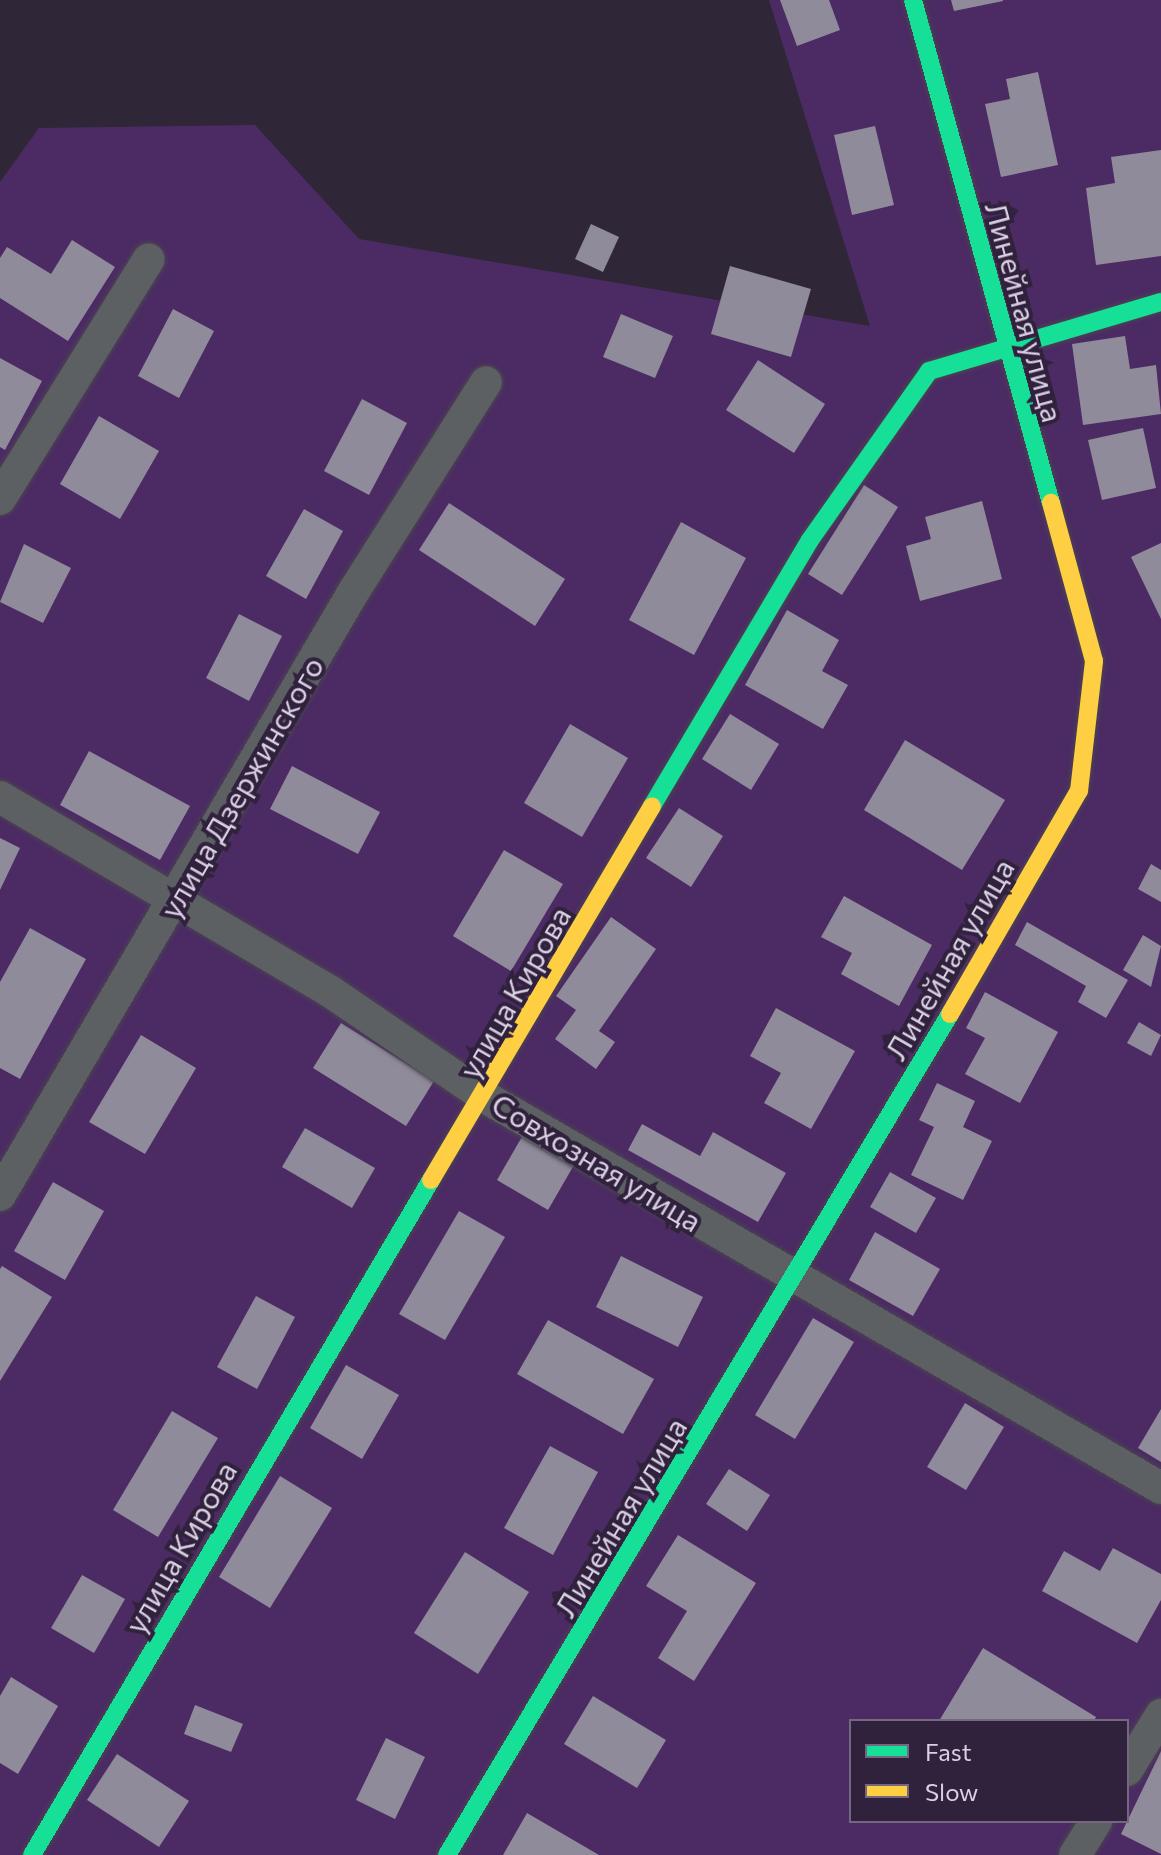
<!DOCTYPE html>
<meta charset="utf-8">
<style>
body{margin:0}
#map{position:relative;width:1161px;height:1855px;overflow:hidden;background:#2f2737;font-family:Commissioner,sans-serif}
div>[style]{position:absolute}
[style*='--x']{left:calc(var(--x)*1px);top:calc(var(--y)*1px);width:calc(var(--w)*1px);rotate:calc(var(--a)*1deg)}
.green>*{inset:0;background:#4c2b64}
.building>*{inset:0;background:#8f8b9a}
.roads{filter:drop-shadow(0 0 2px #4a4451) drop-shadow(0 0 2px #4a4451)}
.street>*{height:32px;margin:-16px;padding:0 16px;transform-origin:16px;border-radius:16px;background:#5c6062}
.fast>*{height:18px;margin:-9px;padding:0 9px;transform-origin:9px;border-radius:9px;background:#16e098}
.slow>*{height:18px;margin:-9px;padding:0 9px;transform-origin:9px;border-radius:9px;background:#ffcf43}
span{translate:-50% -50%;white-space:nowrap;text-align:center;line-height:1.15;-webkit-text-stroke:8px #30213d;paint-order:stroke}
.street-label{font-size:30px;color:#dad0e3}
.legend{position:absolute;left:849px;top:1719px;width:280px;height:104px;box-sizing:border-box;background:#30213d;border:2px solid #74677f;margin:0;padding:10px 14px;list-style:none;font-size:24px;color:#dad0e3}
.legend li{display:flex;align-items:center;gap:16px;height:40px}
.legend b{width:40px;border:2px solid #74677f}
</style>
<div id="map">
<div class="green">
<i style="clip-path:polygon(evenodd,769px 0,1161px 0,1161px 1855px,0 1855px,0 182px,39px 128px,255px 125px,359px 239px,870px 326px,769px 0,851px 1721px,1127px 1721px,1127px 1821px,851px 1821px,851px 1721px)"></i>
</div>
<div class="building">
<i style="clip-path:polygon(780px 0,829px 0,840px 30px,797px 46px)"></i>
<i style="clip-path:polygon(951px 0,1003px 0,1003px 1px,954px 11px)"></i>
<i style="clip-path:polygon(1038px 72px,1058px 165px,1001px 177px,985px 104px,1010px 99px,1006px 79px)"></i>
<i style="clip-path:polygon(875px 126px,894px 205px,852px 215px,834px 135px)"></i>
<i style="clip-path:polygon(1161px 150px,1161px 256px,1096px 265px,1086px 188px,1115px 183px,1111px 157px)"></i>
<i style="clip-path:polygon(591px 224px,619px 237px,603px 272px,575px 259px)"></i>
<i style="clip-path:polygon(72px 240px,115px 267px,68px 341px,0 298px,0 258px,7px 247px,51px 274px)"></i>
<i style="clip-path:polygon(730px 266px,811px 289px,791px 357px,711px 334px)"></i>
<i style="clip-path:polygon(173px 309px,214px 331px,179px 398px,138px 376px)"></i>
<i style="clip-path:polygon(621px 314px,673px 336px,655px 378px,603px 357px)"></i>
<i style="clip-path:polygon(1125px 336px,1130px 369px,1156px 365px,1161px 414px,1083px 425px,1072px 344px)"></i>
<i style="clip-path:polygon(0 358px,42px 381px,5px 450px,0 447px)"></i>
<i style="clip-path:polygon(758px 360px,825px 404px,794px 453px,726px 410px)"></i>
<i style="clip-path:polygon(362px 399px,407px 423px,369px 495px,324px 471px)"></i>
<i style="clip-path:polygon(99px 416px,159px 451px,120px 519px,60px 484px)"></i>
<i style="clip-path:polygon(1143px 428px,1156px 488px,1102px 500px,1088px 440px)"></i>
<i style="clip-path:polygon(864px 485px,898px 507px,842px 595px,808px 574px)"></i>
<i style="clip-path:polygon(982px 501px,1002px 579px,920px 601px,906px 546px,931px 539px,925px 517px)"></i>
<i style="clip-path:polygon(449px 503px,565px 579px,535px 626px,419px 550px)"></i>
<i style="clip-path:polygon(304px 509px,343px 531px,306px 599px,266px 576px)"></i>
<i style="clip-path:polygon(681px 522px,746px 558px,694px 655px,629px 620px)"></i>
<i style="clip-path:polygon(1161px 543px,1161px 619px,1131px 557px)"></i>
<i style="clip-path:polygon(24px 544px,71px 568px,43px 623px,0 602px)"></i>
<i style="clip-path:polygon(787px 610px,839px 640px,822px 671px,848px 685px,823px 729px,745px 685px)"></i>
<i style="clip-path:polygon(239px 614px,282px 636px,249px 701px,206px 678px)"></i>
<i style="clip-path:polygon(730px 714px,779px 744px,751px 790px,702px 759px)"></i>
<i style="clip-path:polygon(570px 724px,628px 758px,582px 837px,524px 803px)"></i>
<i style="clip-path:polygon(905px 740px,1005px 800px,962px 870px,864px 810px)"></i>
<i style="clip-path:polygon(89px 751px,190px 806px,160px 860px,60px 805px)"></i>
<i style="clip-path:polygon(292px 766px,380px 812px,358px 854px,270px 809px)"></i>
<i style="clip-path:polygon(679px 808px,723px 836px,691px 887px,646px 858px)"></i>
<i style="clip-path:polygon(0 838px,20px 848px,0 890px)"></i>
<i style="clip-path:polygon(504px 850px,563px 884px,511px 971px,453px 936px)"></i>
<i style="clip-path:polygon(1151px 864px,1161px 870px,1161px 902px,1138px 889px)"></i>
<i style="clip-path:polygon(844px 896px,932px 945px,899px 1006px,841px 974px,852px 953px,821px 937px)"></i>
<i style="clip-path:polygon(611px 917px,656px 949px,599px 1031px,615px 1042px,596px 1069px,555px 1039px,576px 1010px,556px 996px)"></i>
<i style="clip-path:polygon(1027px 922px,1128px 980px,1106px 1018px,1078px 1002px,1086px 986px,1015px 945px)"></i>
<i style="clip-path:polygon(30px 928px,86px 959px,20px 1079px,0 1068px,0 982px)"></i>
<i style="clip-path:polygon(1143px 935px,1161px 946px,1151px 987px,1123px 970px)"></i>
<i style="clip-path:polygon(985px 992px,1058px 1032px,1020px 1103px,965px 1074px,985px 1038px,966px 1028px)"></i>
<i style="clip-path:polygon(776px 1008px,855px 1051px,811px 1129px,764px 1103px,781px 1073px,750px 1056px)"></i>
<i style="clip-path:polygon(1139px 1022px,1161px 1035px,1151px 1056px,1127px 1043px)"></i>
<i style="clip-path:polygon(341px 1023px,434px 1081px,406px 1126px,313px 1068px)"></i>
<i style="clip-path:polygon(141px 1035px,196px 1068px,145px 1154px,89px 1122px)"></i>
<i style="clip-path:polygon(937px 1083px,975px 1101px,963px 1127px,992px 1141px,963px 1200px,911px 1175px,934px 1127px,919px 1120px)"></i>
<i style="clip-path:polygon(642px 1124px,700px 1156px,713px 1132px,786px 1173px,758px 1222px,628px 1150px)"></i>
<i style="clip-path:polygon(305px 1128px,375px 1168px,352px 1208px,282px 1167px)"></i>
<i style="clip-path:polygon(523px 1135px,574px 1165px,548px 1210px,497px 1180px)"></i>
<i style="clip-path:polygon(890px 1172px,936px 1198px,916px 1233px,870px 1207px)"></i>
<i style="clip-path:polygon(53px 1182px,104px 1211px,65px 1280px,14px 1251px)"></i>
<i style="clip-path:polygon(459px 1211px,505px 1237px,445px 1340px,399px 1314px)"></i>
<i style="clip-path:polygon(875px 1232px,940px 1269px,913px 1316px,849px 1280px)"></i>
<i style="clip-path:polygon(621px 1256px,703px 1297px,678px 1347px,596px 1307px)"></i>
<i style="clip-path:polygon(2px 1266px,52px 1297px,0 1381px,0 1269px)"></i>
<i style="clip-path:polygon(256px 1296px,295px 1317px,257px 1389px,217px 1367px)"></i>
<i style="clip-path:polygon(813px 1318px,854px 1342px,795px 1439px,755px 1415px)"></i>
<i style="clip-path:polygon(548px 1320px,654px 1379px,623px 1434px,517px 1374px)"></i>
<i style="clip-path:polygon(346px 1365px,399px 1395px,362px 1459px,310px 1428px)"></i>
<i style="clip-path:polygon(965px 1403px,1004px 1427px,966px 1490px,927px 1467px)"></i>
<i style="clip-path:polygon(1161px 1409px,1161px 1462px,1138px 1448px)"></i>
<i style="clip-path:polygon(172px 1411px,218px 1438px,158px 1537px,113px 1510px)"></i>
<i style="clip-path:polygon(550px 1446px,598px 1472px,553px 1555px,504px 1528px)"></i>
<i style="clip-path:polygon(729px 1469px,770px 1495px,747px 1531px,706px 1504px)"></i>
<i style="clip-path:polygon(280px 1476px,332px 1508px,270px 1608px,219px 1577px)"></i>
<i style="clip-path:polygon(678px 1535px,756px 1583px,694px 1681px,658px 1658px,687px 1611px,646px 1586px)"></i>
<i style="clip-path:polygon(1113px 1548px,1161px 1574px,1161px 1600px,1137px 1643px,1042px 1591px,1064px 1551px,1100px 1571px)"></i>
<i style="clip-path:polygon(465px 1552px,529px 1592px,478px 1674px,414px 1633px)"></i>
<i style="clip-path:polygon(82px 1575px,125px 1599px,94px 1653px,51px 1628px)"></i>
<i style="clip-path:polygon(983px 1648px,1096px 1717px,1094px 1721px,939px 1721px)"></i>
<i style="clip-path:polygon(11px 1677px,58px 1706px,18px 1774px,0 1763px,0 1696px)"></i>
<i style="clip-path:polygon(593px 1696px,666px 1740px,637px 1788px,564px 1744px)"></i>
<i style="clip-path:polygon(195px 1705px,243px 1724px,231px 1752px,184px 1734px)"></i>
<i style="clip-path:polygon(386px 1738px,425px 1757px,395px 1819px,356px 1800px)"></i>
<i style="clip-path:polygon(1161px 1751px,1161px 1854px,1121px 1834px)"></i>
<i style="clip-path:polygon(117px 1754px,189px 1801px,159px 1847px,87px 1800px)"></i>
<i style="clip-path:polygon(527px 1813px,599px 1855px,503px 1855px)"></i>
</div>
<div class="roads">
<div class="street">
<i style="--x:0;--y:499;--w:282;--a:-58.2"></i>
<i style="--x:0;--y:797;--w:384;--a:30.5"></i>
<i style="--x:331;--y:992;--w:186;--a:34.3"></i>
<i style="--x:485;--y:1097;--w:781;--a:30.05"></i>
<i style="--x:0;--y:1195;--w:700;--a:-59.63"></i>
<i style="--x:354;--y:591;--w:247;--a:-57.7"></i>
<i style="--x:1127;--y:1770;--w:65;--a:-58.3"></i>
<i style="--x:1075;--y:1855;--w:40;--a:-58"></i>
</div>
<div class="fast">
<i style="--x:913;--y:0;--w:522;--a:74.66"></i>
<i style="--x:652;--y:806;--w:309;--a:-59.3"></i>
<i style="--x:810;--y:540;--w:207;--a:-54.8"></i>
<i style="--x:929;--y:371;--w:242;--a:-16.6"></i>
<i style="--x:32;--y:1855;--w:784;--a:-59.41"></i>
<i style="--x:447;--y:1855;--w:980;--a:-59.12"></i>
</div>
<div class="slow">
<i style="--x:950;--y:1014;--w:258;--a:-60"></i>
<i style="--x:1079;--y:791;--w:131;--a:-83.4"></i>
<i style="--x:1094;--y:661;--w:164;--a:-105.2"></i>
<i style="--x:431;--y:1180;--w:434;--a:-59.4"></i>
</div>
</div>
<div class="street-label">
<span style="left:1025px;top:312px;rotate:75deg">Линейная улица</span>
<span style="left:241px;top:787px;rotate:-60deg">улица Дзержинского</span>
<span style="left:949px;top:959px;rotate:-60deg">Линейная улица</span>
<span style="left:514px;top:992px;rotate:-60deg">улица Кирова</span>
<span style="left:597px;top:1162px;rotate:31deg">Совхозная улица</span>
<span style="left:620px;top:1517px;rotate:-59deg">Линейная улица</span>
<span style="left:180px;top:1547px;rotate:-60deg">улица Кирова</span>
</div>
<ul class="legend">
<li><b style="height:10px;background:#16e098"></b>Fast</li>
<li><b style="height:10px;background:#ffcf43"></b>Slow</li>
</ul>
</div>
